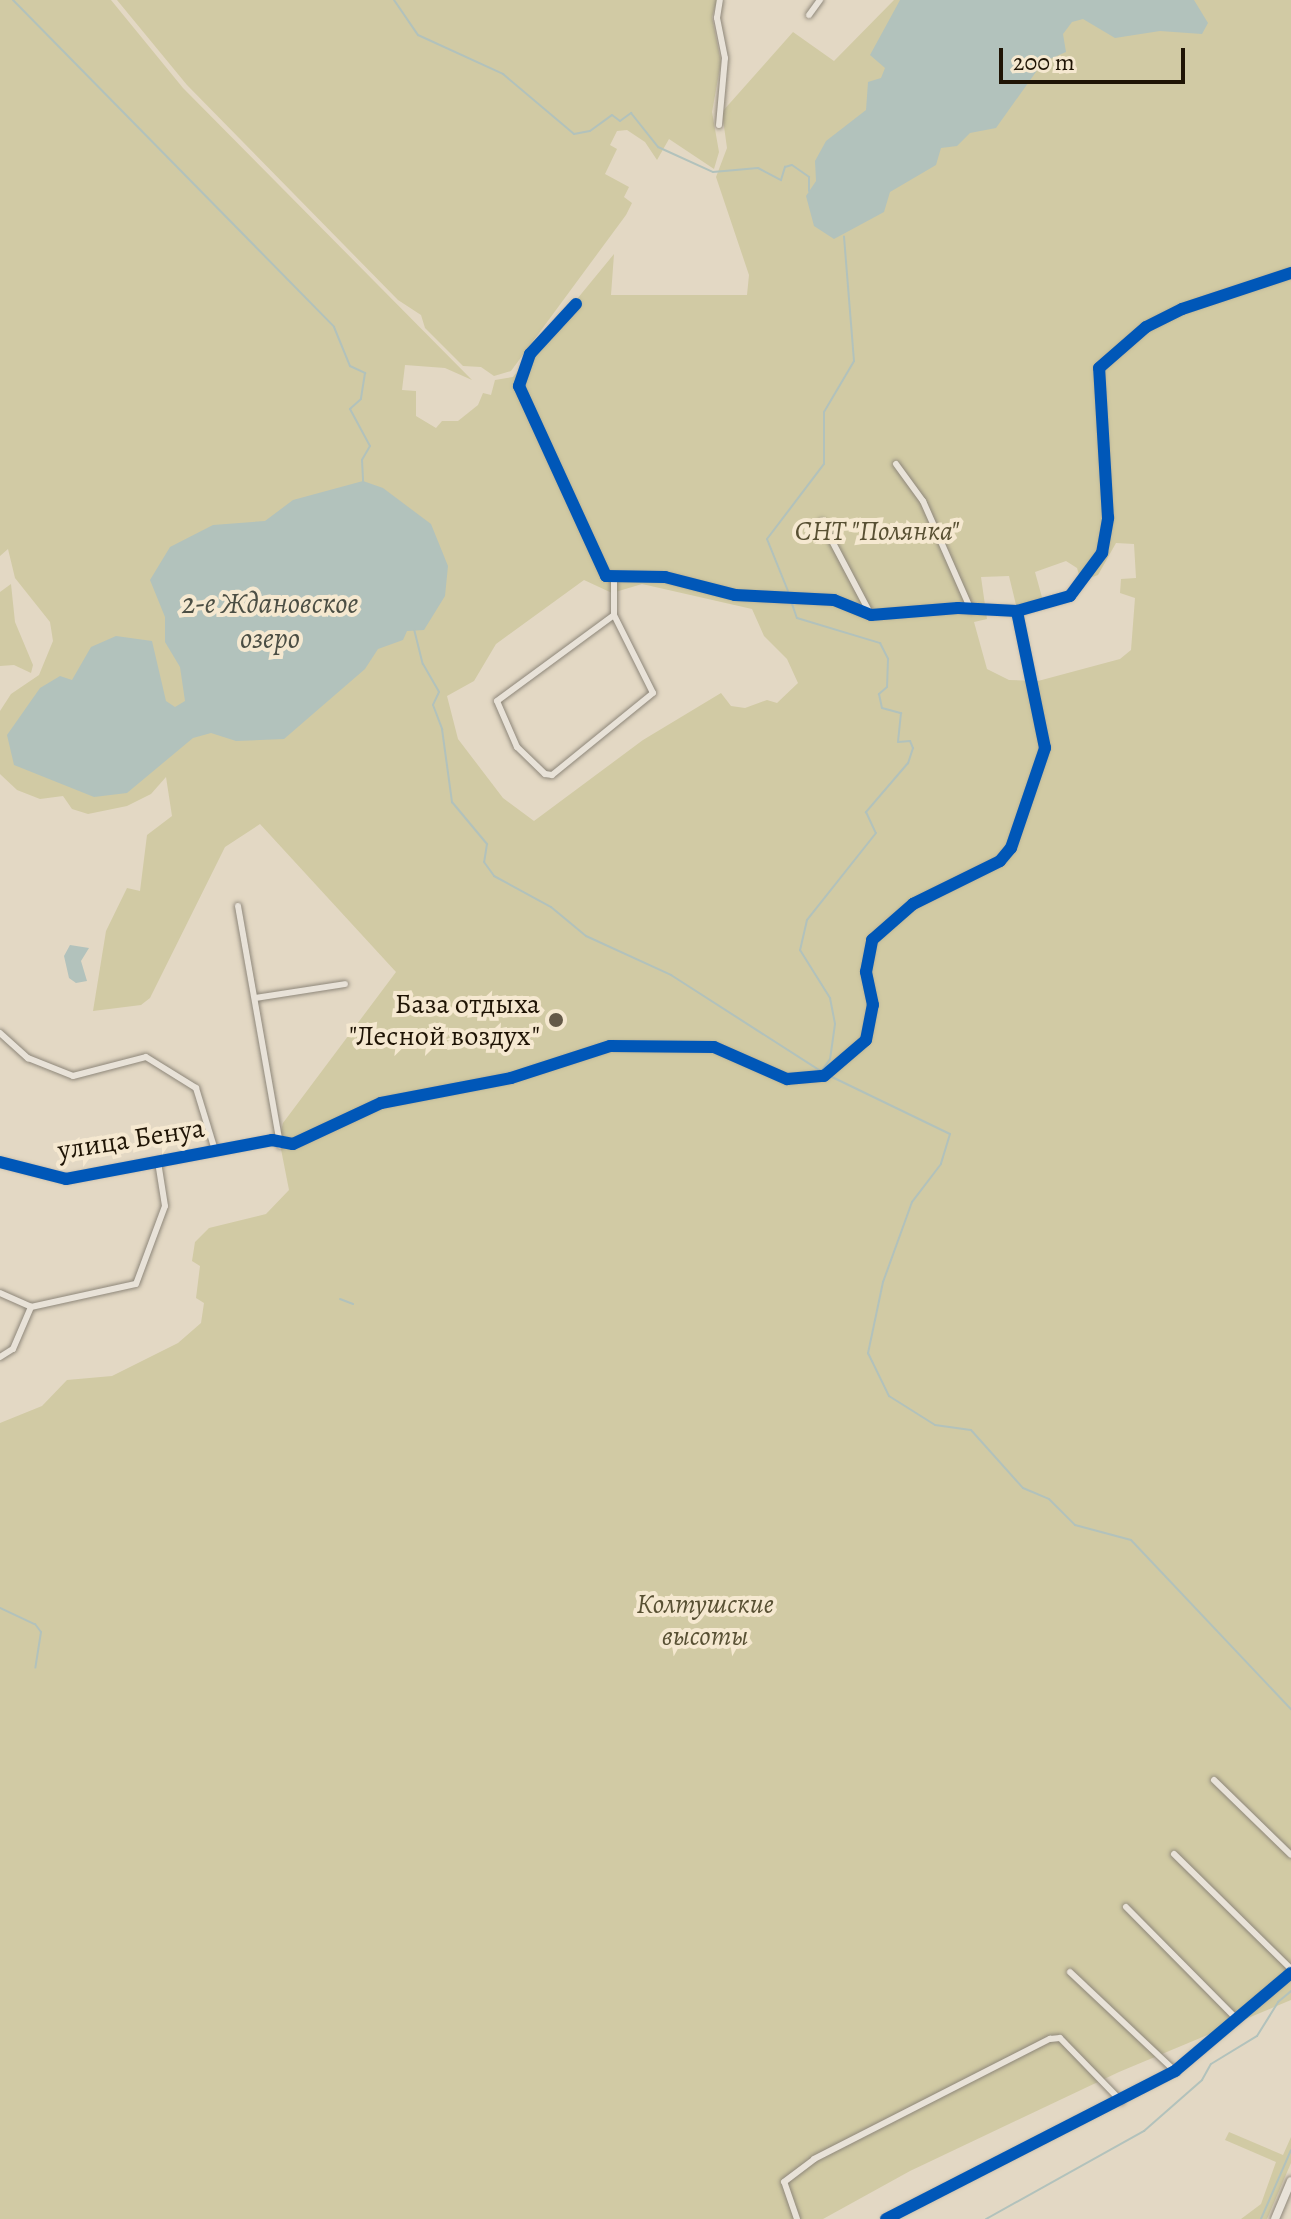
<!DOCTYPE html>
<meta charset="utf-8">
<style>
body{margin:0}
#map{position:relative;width:1291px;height:2219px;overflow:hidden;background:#e3d8c4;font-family:Alegreya,serif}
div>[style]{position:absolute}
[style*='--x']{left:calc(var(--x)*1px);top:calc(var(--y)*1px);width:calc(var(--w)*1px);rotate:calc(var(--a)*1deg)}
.green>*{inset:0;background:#d1caa4}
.water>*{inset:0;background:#b2c2bc}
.stream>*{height:2px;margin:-1px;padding:0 1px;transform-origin:1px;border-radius:1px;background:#b2c2bc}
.roads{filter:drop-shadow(0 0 2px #8e877a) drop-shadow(0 0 2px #8e877a)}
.street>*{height:6px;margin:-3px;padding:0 3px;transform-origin:3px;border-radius:3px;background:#e8e2d8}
.secondary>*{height:8px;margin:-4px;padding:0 4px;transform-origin:4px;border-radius:4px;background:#e8e2d8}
.cycleway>*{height:12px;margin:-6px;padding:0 6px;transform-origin:6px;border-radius:6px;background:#0057b8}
.dots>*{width:22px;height:22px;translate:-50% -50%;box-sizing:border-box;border:4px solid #f5e8d0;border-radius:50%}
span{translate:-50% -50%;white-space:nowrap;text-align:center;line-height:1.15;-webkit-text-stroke:8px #f5e8d0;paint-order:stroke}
.park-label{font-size:28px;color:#585033;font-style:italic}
.poi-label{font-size:28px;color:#1f1405}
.right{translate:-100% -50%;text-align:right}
.street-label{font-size:28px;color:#1f1405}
.water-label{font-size:30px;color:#4b4e44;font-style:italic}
.scale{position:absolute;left:999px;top:48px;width:186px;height:36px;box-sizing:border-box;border:4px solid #1f1405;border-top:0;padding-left:10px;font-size:24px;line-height:28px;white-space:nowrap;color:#1f1405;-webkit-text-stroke:6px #f5e8d0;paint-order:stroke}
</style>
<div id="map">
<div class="green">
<i style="clip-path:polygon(evenodd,0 0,111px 0,183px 88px,472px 380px,445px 368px,405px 365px,402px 390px,416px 391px,416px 416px,436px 428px,442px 421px,458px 421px,478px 405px,483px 393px,491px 395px,495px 380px,513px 377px,614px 254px,611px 295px,747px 295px,749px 275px,716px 177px,727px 148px,722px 112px,793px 32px,834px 61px,894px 0,1291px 0,1291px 2000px,1119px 2072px,910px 2171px,823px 2219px,0 2219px,0 1423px,42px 1406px,67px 1380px,112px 1376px,178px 1343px,201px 1323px,204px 1303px,196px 1298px,200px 1266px,192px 1261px,195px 1242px,209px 1228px,266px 1214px,289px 1190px,279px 1139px,283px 1123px,396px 972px,260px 824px,225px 847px,150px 998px,141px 1005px,93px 1011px,106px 931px,127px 888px,140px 891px,147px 835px,172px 816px,166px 777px,151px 794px,127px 806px,88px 814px,72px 809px,63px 796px,40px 799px,17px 790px,0 774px,0 711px,11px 694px,39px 675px,53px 641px,50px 622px,15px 578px,8px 549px,0 556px,0 0,1116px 543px,1134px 544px,1136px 578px,1121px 579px,1120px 593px,1135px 598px,1131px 650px,1120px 659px,1038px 681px,1009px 680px,987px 669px,974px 622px,987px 619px,981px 577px,1009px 576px,1016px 605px,1043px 601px,1035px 572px,1066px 561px,1077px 568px,1081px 581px,1098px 575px,1116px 543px,0 0,584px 580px,612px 593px,642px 584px,752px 609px,764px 636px,787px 659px,798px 683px,777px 703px,767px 700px,745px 708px,731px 706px,721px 693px,643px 740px,534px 821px,503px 798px,458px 739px,447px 696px,474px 681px,496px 644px,584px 580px)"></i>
<i style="clip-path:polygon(117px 0,717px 0,712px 17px,721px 62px,712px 112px,719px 152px,714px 169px,669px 139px,657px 160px,645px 142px,627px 130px,617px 131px,610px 145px,617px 149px,605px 174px,629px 187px,624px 197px,632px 203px,626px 215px,511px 371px,494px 376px,481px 367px,463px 366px,425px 328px,421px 315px,398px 300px,187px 85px)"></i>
<i style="clip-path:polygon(11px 584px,15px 622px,33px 665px,31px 673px,14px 665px,0 666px,0 592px)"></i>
<i style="clip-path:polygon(1229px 2132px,1283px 2155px,1291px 2137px,1291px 2163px,1267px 2219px,1241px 2219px,1261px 2204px,1276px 2162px,1225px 2140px)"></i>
</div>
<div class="water">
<i style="clip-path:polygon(900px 0,1194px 0,1208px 23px,1202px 34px,1160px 31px,1115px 38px,1083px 19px,1072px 22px,1063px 34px,1066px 52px,1043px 62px,996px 128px,970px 133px,957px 146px,941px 148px,936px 165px,890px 192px,884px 212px,834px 239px,814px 226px,806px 196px,816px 181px,815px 161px,826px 141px,866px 110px,868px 82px,881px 78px,885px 68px,870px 55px)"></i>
<i style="clip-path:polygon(363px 481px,383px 488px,431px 524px,448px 566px,445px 596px,424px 630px,407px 631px,403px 640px,378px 649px,365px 669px,284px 739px,236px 741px,211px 733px,193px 738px,127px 793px,94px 797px,14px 765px,7px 735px,40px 688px,60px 676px,72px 680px,91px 647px,116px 636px,152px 641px,166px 701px,175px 707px,185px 701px,180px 667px,165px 642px,165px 617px,150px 580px,170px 547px,213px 525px,265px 521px,293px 500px)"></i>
<i style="clip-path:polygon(70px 945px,89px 948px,81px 961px,87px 981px,76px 983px,69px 978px,64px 956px)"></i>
</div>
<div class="stream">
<i style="--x:13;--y:0;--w:458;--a:45.5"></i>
<i style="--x:334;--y:327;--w:42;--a:67.7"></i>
<i style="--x:350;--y:366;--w:17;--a:25"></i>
<i style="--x:365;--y:373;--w:26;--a:99"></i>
<i style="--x:361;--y:399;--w:15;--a:138"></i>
<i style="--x:350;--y:409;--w:42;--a:61.6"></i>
<i style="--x:370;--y:446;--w:16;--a:120"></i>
<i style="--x:362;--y:460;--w:22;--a:87"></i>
<i style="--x:394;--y:0;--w:42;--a:55.6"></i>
<i style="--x:418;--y:35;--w:94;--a:24.6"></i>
<i style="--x:503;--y:74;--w:93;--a:40.2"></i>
<i style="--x:574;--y:134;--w:16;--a:-11"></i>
<i style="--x:590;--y:131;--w:27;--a:-36"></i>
<i style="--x:612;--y:115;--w:10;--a:37"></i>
<i style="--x:620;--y:121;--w:14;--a:-36"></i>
<i style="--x:631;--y:113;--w:43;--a:51.5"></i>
<i style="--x:658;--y:147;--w:60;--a:24.4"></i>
<i style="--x:713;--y:172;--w:45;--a:-5.1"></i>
<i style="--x:758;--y:168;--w:26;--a:28"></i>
<i style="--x:781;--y:180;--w:14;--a:-73"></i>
<i style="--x:785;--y:167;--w:7;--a:-16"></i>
<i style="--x:792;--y:165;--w:21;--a:35"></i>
<i style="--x:809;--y:177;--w:14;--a:90"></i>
<i style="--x:788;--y:591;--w:56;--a:-112"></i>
<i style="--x:767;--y:539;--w:94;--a:-52.8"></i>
<i style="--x:824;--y:464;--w:52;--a:-90"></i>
<i style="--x:824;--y:412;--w:59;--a:-59.5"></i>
<i style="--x:854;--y:361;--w:125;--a:-94.6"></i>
<i style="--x:791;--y:601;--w:18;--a:71"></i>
<i style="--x:797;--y:618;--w:87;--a:16.8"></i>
<i style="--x:880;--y:643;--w:18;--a:63"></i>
<i style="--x:888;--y:659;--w:28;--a:92"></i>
<i style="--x:887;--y:687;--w:11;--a:139"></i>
<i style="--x:879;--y:694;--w:14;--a:78"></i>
<i style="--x:882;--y:708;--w:20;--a:15"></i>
<i style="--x:901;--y:713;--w:29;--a:96"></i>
<i style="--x:898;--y:742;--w:12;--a:-5"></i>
<i style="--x:910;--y:741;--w:8;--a:67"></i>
<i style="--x:913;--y:748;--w:16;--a:108"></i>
<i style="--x:908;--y:763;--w:65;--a:130.6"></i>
<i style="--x:866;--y:812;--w:23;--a:65"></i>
<i style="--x:876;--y:833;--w:111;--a:128.4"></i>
<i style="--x:807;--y:920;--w:31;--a:103"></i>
<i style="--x:800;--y:950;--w:57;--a:58"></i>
<i style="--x:830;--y:998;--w:26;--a:79"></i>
<i style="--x:835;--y:1024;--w:35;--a:98"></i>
<i style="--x:830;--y:1059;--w:16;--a:125"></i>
<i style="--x:414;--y:629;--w:36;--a:76"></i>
<i style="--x:423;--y:664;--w:32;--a:60"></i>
<i style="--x:439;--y:692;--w:14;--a:115"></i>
<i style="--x:433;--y:705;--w:26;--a:69"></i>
<i style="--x:442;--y:729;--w:74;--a:82.2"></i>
<i style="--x:452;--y:802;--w:55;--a:50.2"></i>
<i style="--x:487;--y:844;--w:18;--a:99"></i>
<i style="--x:484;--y:862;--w:17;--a:54"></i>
<i style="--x:494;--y:876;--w:65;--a:28.5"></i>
<i style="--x:551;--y:907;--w:45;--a:39.6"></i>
<i style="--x:586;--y:936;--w:94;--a:24.6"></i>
<i style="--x:671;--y:975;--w:179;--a:32.7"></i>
<i style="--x:832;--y:1077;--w:131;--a:25.8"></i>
<i style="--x:950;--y:1134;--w:31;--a:107"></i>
<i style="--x:941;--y:1164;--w:48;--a:127.3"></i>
<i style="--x:912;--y:1202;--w:85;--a:109.9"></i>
<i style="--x:883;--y:1282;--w:73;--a:101.9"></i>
<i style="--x:868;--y:1353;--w:48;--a:64"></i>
<i style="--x:889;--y:1396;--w:54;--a:32.2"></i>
<i style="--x:935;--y:1425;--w:36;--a:8"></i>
<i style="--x:971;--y:1430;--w:78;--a:48.1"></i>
<i style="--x:1023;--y:1488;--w:28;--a:23"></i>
<i style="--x:1049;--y:1499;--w:37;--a:45"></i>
<i style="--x:1075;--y:1525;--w:58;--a:15"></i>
<i style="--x:1131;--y:1540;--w:233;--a:46.6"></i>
<i style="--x:340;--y:1299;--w:14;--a:21"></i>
<i style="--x:0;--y:1608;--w:38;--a:25"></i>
<i style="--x:35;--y:1624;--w:10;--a:53"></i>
<i style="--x:41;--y:1632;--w:36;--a:99"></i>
<i style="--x:986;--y:2219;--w:181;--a:-29.1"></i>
<i style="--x:1144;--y:2131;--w:77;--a:-41.3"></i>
<i style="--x:1202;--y:2080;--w:18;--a:-61"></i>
<i style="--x:1211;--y:2064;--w:54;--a:-31.3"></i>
<i style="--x:1257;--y:2036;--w:40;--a:-58"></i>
<i style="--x:1278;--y:2002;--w:17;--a:-40"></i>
<i style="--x:1261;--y:2219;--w:75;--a:-66.5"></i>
</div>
<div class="roads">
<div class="street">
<i style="--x:809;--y:15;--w:19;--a:-54"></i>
<i style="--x:719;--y:125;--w:67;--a:-84.9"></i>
<i style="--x:725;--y:58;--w:41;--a:-101.3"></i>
<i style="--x:717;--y:18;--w:18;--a:-81"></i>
<i style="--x:576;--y:304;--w:68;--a:132.6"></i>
<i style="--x:530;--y:354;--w:34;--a:109"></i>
<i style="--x:519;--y:386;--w:209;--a:65.4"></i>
<i style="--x:606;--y:576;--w:59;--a:1"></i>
<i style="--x:665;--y:577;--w:72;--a:14.4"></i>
<i style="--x:735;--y:595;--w:99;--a:2.9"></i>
<i style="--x:834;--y:600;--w:40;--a:22"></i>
<i style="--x:871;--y:615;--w:87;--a:-4.6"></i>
<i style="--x:958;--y:608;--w:59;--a:2.9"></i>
<i style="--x:1017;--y:611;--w:55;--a:-15.8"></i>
<i style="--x:1070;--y:596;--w:54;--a:-53.3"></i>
<i style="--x:1102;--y:553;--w:36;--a:-80"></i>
<i style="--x:1108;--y:518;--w:150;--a:-93.4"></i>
<i style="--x:1099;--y:368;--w:62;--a:-41.1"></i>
<i style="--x:1146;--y:327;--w:40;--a:-26.6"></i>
<i style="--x:1182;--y:309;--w:115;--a:-18.3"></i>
<i style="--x:896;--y:464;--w:46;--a:53.9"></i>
<i style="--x:923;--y:501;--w:119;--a:66.2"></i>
<i style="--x:822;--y:522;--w:105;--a:62.2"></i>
<i style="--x:614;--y:615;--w:87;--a:63.4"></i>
<i style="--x:653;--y:693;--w:130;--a:140.9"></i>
<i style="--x:552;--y:775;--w:7;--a:-172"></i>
<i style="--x:545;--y:774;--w:39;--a:-136"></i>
<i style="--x:517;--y:747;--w:50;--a:-113.5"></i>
<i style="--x:497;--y:701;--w:145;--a:-36.3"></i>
<i style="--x:614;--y:615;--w:37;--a:-90"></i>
<i style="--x:238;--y:906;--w:243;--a:80"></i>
<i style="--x:255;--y:998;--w:91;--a:-8.8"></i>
<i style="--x:0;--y:1033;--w:38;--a:42"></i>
<i style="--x:28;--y:1058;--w:48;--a:21.8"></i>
<i style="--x:73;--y:1076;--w:75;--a:-14.6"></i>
<i style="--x:146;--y:1057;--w:59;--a:31.8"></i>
<i style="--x:196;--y:1088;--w:65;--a:73"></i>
<i style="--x:0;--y:1162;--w:68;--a:14.4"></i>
<i style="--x:66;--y:1179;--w:210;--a:-10.7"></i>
<i style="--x:272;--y:1140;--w:21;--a:11"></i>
<i style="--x:293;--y:1144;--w:97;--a:-25"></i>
<i style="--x:381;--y:1103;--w:132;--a:-10.9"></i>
<i style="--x:511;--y:1078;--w:104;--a:-17.9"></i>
<i style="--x:610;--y:1046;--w:104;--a:0.6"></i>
<i style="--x:714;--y:1047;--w:80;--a:23.7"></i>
<i style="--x:787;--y:1079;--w:37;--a:-5"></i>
<i style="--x:824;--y:1076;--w:55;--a:-40.6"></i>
<i style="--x:866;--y:1040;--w:36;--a:-79"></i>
<i style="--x:873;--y:1005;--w:34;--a:-102"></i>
<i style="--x:866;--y:972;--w:33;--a:-79"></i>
<i style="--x:872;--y:940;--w:55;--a:-41.3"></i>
<i style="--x:913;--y:904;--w:97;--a:-26.3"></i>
<i style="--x:1000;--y:861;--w:17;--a:-50"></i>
<i style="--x:1011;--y:848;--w:106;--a:-71.2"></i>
<i style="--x:1045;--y:748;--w:140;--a:-101.6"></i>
<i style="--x:0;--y:1293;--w:34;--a:24"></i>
<i style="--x:31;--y:1307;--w:107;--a:-12.4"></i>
<i style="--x:136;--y:1284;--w:83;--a:-69.6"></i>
<i style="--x:165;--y:1206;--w:45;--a:-99"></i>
<i style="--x:0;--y:1357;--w:15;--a:-32"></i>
<i style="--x:13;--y:1349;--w:46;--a:-66.8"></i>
<i style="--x:1214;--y:1780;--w:107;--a:44.2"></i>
<i style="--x:1174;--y:1854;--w:164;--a:44.5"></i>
<i style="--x:1126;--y:1907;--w:158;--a:45.3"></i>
<i style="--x:1070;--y:1972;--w:144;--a:43.3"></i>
<i style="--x:797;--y:2219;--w:39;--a:-109"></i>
<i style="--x:784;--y:2182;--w:38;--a:-37"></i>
<i style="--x:814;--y:2159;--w:265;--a:-27"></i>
<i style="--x:1050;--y:2039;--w:10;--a:-6"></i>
<i style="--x:1060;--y:2038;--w:88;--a:45.9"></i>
<i style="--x:886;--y:2219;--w:325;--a:-27.1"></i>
<i style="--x:1175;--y:2071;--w:152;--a:-40.2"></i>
</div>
<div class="secondary">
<i style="--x:1275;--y:2219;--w:41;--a:-67.2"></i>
</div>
</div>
<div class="cycleway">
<i style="--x:576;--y:304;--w:68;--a:132.6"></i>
<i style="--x:530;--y:354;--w:34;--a:109"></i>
<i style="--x:519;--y:386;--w:209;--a:65.4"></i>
<i style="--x:606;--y:576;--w:59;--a:1"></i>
<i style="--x:665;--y:577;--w:72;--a:14.4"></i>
<i style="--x:735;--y:595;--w:99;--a:2.9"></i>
<i style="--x:834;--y:600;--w:40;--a:22"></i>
<i style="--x:871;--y:615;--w:87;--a:-4.6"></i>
<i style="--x:958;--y:608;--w:59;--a:2.9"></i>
<i style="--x:1017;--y:611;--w:55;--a:-15.8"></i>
<i style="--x:1070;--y:596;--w:54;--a:-53.3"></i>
<i style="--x:1102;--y:553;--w:36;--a:-80"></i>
<i style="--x:1108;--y:518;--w:150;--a:-93.4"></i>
<i style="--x:1099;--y:368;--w:62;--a:-41.1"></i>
<i style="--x:1146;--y:327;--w:40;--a:-26.6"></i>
<i style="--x:1182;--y:309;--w:115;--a:-18.3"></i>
<i style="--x:0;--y:1162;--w:68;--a:14.4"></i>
<i style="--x:66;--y:1179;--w:210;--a:-10.7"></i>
<i style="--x:272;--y:1140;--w:21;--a:11"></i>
<i style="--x:293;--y:1144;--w:97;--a:-25"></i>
<i style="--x:381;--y:1103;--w:132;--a:-10.9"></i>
<i style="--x:511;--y:1078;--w:104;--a:-17.9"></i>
<i style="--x:610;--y:1046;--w:104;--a:0.6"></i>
<i style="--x:714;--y:1047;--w:80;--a:23.7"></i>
<i style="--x:787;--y:1079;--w:37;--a:-5"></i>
<i style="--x:824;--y:1076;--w:55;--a:-40.6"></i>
<i style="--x:866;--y:1040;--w:36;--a:-79"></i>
<i style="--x:873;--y:1005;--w:34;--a:-102"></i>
<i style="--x:866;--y:972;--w:33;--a:-79"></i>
<i style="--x:872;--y:940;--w:55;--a:-41.3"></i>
<i style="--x:913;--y:904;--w:97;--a:-26.3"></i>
<i style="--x:1000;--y:861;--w:17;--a:-50"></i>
<i style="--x:1011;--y:848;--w:106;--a:-71.2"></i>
<i style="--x:1045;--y:748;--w:140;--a:-101.6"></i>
<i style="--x:886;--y:2219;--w:325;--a:-27.1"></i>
<i style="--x:1175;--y:2071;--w:152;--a:-40.2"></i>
</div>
<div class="dots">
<i style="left:556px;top:1020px;background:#645948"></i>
</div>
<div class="park-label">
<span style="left:877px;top:531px">СНТ "Полянка"</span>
<span style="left:705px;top:1620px">Колтушские<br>высоты</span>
</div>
<div class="poi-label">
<span class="right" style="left:540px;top:1020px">База отдыха<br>"Лесной воздух"</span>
</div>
<div class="street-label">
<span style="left:131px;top:1139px;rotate:-9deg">улица Бенуа</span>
</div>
<div class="water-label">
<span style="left:270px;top:620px">2-е Ждановское<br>озеро</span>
</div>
<div class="scale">200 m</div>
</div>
